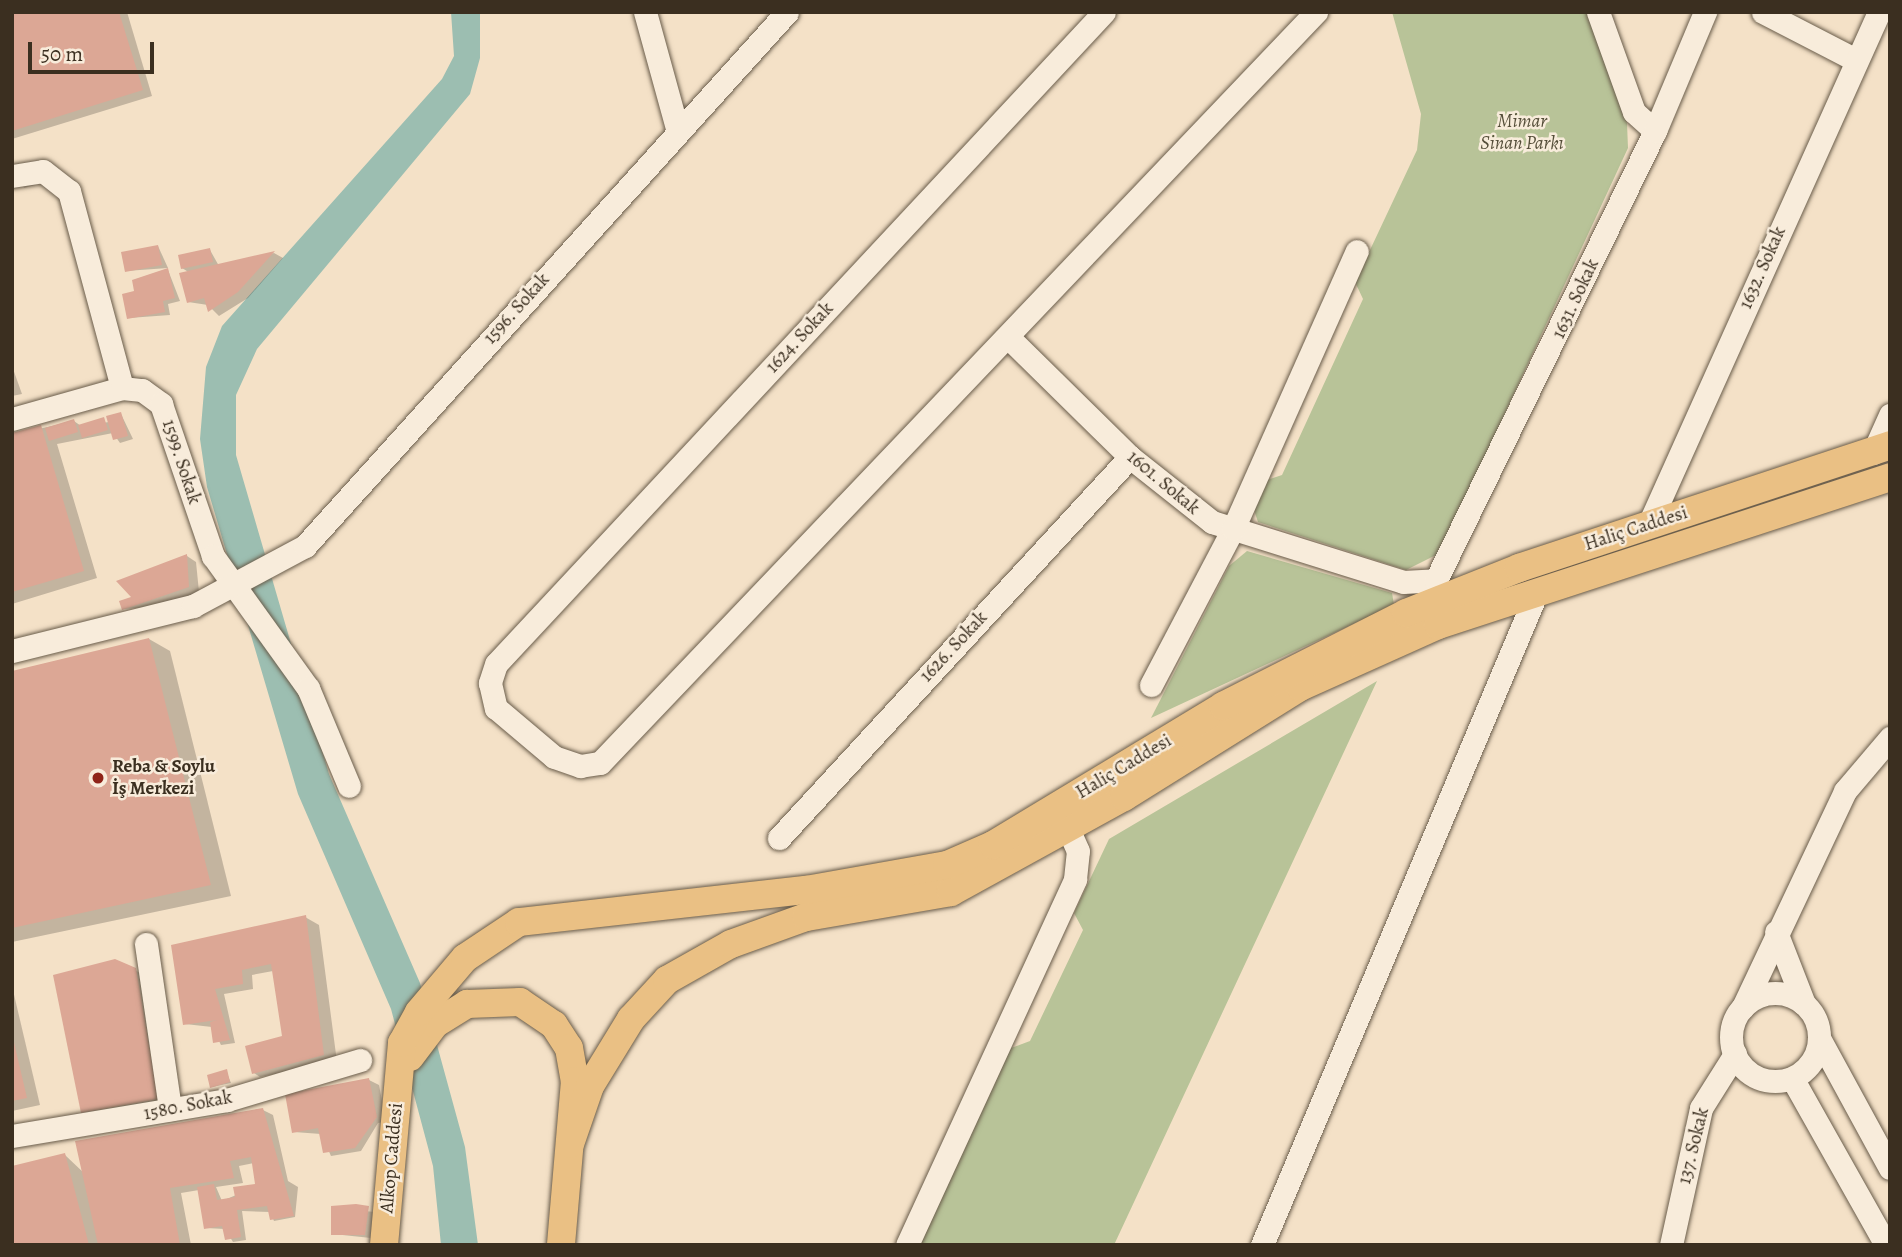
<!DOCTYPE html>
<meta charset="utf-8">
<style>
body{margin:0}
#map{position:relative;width:1902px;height:1257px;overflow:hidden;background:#f4e1c7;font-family:Alegreya,serif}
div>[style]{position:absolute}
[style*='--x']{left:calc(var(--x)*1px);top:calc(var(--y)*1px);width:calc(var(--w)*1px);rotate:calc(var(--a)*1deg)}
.green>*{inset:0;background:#b8c398}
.water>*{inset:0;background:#9cbeb1}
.shadow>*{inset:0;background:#0003}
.building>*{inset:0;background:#dca795}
.roads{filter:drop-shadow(0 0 2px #695c4a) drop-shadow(0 0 2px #695c4a)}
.minor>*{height:23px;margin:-11.5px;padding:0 11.5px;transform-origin:11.5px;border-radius:11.5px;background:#f8ecdb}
.minor>.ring{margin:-11.5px;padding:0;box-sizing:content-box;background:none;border:23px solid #f8ecdb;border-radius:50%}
.major>*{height:28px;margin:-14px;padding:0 14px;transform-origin:14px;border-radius:14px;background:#eac084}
.dots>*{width:19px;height:19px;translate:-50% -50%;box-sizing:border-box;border:4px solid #f8ecdb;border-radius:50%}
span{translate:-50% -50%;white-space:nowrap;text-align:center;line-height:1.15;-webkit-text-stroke:5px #f8ecdb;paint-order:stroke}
.park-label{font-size:19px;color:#544d38;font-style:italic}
.street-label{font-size:19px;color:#3b2f20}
.poi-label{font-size:19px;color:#3b2f20;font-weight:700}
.left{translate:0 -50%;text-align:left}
.frame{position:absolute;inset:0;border:14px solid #3b2f20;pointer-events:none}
.scale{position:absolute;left:28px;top:42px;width:126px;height:32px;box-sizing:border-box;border:4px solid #3b2f20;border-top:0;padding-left:9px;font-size:21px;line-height:24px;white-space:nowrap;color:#3b2f20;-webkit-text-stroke:5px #f8ecdb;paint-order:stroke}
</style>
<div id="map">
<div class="green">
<i style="clip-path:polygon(1392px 12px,1590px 12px,1627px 123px,1628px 148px,1440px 553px,1406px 570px,1258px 522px,1253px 507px,1264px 481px,1282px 475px,1363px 299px,1355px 282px,1417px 150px,1421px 114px)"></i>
<i style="clip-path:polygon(1247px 551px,1392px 593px,1394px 605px,1151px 718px,1229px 566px)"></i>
<i style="clip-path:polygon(1377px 681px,1114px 1245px,920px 1245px,1011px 1048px,1030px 1041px,1083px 930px,1074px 913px,1109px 839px)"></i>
</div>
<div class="water">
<i style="clip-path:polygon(451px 12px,480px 12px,480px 58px,470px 94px,257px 349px,236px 395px,236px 455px,329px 774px,420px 983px,465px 1147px,478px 1245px,441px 1245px,433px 1166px,391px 1009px,298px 794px,207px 487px,200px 439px,206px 367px,222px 326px,442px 79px,454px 56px)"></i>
</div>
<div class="shadow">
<i style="clip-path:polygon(12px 12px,127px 12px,152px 96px,12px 139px)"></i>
<i style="clip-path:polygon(21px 181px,35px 181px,35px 185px,24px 188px)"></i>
<i style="clip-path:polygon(158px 246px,168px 268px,126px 271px)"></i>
<i style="clip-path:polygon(210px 250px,219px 266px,274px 253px,283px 258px,248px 298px,219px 316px,208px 305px,188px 302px,190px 273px,182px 268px)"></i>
<i style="clip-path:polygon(168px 270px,180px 301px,168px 304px,170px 315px,129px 318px)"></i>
<i style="clip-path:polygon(12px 366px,22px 394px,12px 396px)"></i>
<i style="clip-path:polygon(121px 414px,133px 439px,120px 443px,113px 433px,57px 444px,97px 578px,12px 604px,12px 435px,74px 421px,81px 426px,109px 422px)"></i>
<i style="clip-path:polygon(187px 556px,196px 562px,199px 592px,169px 606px,123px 609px)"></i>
<i style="clip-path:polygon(149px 639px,170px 651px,231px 896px,12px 942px,12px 673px)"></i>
<i style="clip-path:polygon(305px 917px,319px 925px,337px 1062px,260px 1077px,254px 1073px,283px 1037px,273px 971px,252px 975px,253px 989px,224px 994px,235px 1043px,221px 1045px,212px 1027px,185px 1024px,173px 946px)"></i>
<i style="clip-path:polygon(135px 970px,149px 978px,171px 1106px,96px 1120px,83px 1112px)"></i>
<i style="clip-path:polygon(12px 986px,40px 1105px,12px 1111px)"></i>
<i style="clip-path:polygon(226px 1071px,231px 1083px,212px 1087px)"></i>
<i style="clip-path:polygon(369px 1080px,379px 1085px,386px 1122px,378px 1123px,361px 1151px,331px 1156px,321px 1134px,294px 1132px)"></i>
<i style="clip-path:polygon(evenodd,263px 1110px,273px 1115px,288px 1181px,298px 1187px,295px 1217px,274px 1221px,270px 1212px,242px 1211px,246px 1240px,233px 1242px,225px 1229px,206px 1228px,199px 1190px,181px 1193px,191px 1245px,12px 1245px,65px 1155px,85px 1174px,77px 1142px,263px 1110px,254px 1163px,257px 1186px,222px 1201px,216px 1187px,243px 1183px,239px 1166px,254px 1163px)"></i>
<i style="clip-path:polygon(333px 1208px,375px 1212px,371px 1238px,333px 1234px)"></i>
</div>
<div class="building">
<i style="clip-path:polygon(12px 12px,119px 12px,143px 90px,12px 131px)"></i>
<i style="clip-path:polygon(158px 245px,162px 265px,125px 272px,121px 252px)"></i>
<i style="clip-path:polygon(210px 248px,213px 262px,181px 269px,178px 255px)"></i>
<i style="clip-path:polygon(275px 251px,238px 292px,208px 312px,204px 298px,187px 303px,179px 273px)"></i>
<i style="clip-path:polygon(168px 268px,175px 298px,163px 301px,165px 312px,127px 319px,122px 294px,134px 291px,132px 280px)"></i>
<i style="clip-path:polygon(121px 412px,128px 436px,113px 440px,106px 416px)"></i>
<i style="clip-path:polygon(104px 417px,108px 430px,82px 438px,78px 425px)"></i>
<i style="clip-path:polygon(74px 419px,78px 432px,49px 441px,45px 428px)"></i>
<i style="clip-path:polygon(41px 425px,84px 571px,12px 592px,12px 433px)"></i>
<i style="clip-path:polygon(187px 554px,189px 587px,122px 610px,119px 601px,131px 597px,116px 581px)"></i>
<i style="clip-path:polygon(149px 638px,211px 885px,12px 928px,12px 671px)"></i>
<i style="clip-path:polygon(306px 915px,324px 1055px,252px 1074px,245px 1046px,282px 1036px,271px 964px,242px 970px,243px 984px,215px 989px,230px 1040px,213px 1043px,210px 1022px,217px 1020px,183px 1025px,171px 945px)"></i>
<i style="clip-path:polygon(115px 959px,136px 968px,158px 1099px,81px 1113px,53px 975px)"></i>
<i style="clip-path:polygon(12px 1034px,27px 1098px,12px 1101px)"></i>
<i style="clip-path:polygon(227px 1069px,230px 1082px,210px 1088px,207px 1075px)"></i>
<i style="clip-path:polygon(369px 1078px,377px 1117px,355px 1148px,323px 1153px,318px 1128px,292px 1133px,285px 1094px)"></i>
<i style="clip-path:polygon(263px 1108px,294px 1216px,270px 1220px,267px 1206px,237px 1210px,241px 1237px,225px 1240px,222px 1226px,204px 1229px,197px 1187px,214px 1184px,217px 1200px,235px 1197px,233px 1187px,255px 1184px,251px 1157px,230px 1161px,234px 1178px,170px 1188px,180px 1245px,98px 1245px,75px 1141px)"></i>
<i style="clip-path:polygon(65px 1153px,89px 1245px,12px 1245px,12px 1166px)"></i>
<i style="clip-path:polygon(356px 1204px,369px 1206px,365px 1235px,331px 1235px,331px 1206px)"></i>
</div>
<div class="roads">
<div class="minor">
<i style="--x:645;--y:12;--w:120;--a:74.6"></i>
<i style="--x:1104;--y:12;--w:891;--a:133"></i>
<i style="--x:496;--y:664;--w:20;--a:108"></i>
<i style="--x:490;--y:683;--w:26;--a:77"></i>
<i style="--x:496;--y:708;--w:76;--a:40.2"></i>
<i style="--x:554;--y:757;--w:28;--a:19"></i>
<i style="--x:580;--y:766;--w:20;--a:-9"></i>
<i style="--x:600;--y:763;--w:1038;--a:-46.37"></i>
<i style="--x:1598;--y:12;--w:106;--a:70.2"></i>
<i style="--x:1634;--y:112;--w:28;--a:42"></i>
<i style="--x:1763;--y:12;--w:105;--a:27.3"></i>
<i style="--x:12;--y:176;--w:31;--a:-9"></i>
<i style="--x:43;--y:171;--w:33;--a:38"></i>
<i style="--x:69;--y:191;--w:204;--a:74.9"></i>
<i style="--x:1008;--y:337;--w:171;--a:44.5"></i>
<i style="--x:1130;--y:457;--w:105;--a:38.4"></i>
<i style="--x:1212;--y:522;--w:200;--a:17.4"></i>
<i style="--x:1403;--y:582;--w:33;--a:-3"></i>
<i style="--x:1436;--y:580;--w:500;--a:-64"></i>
<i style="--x:1655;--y:131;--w:129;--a:-67.2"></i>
<i style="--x:12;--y:419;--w:114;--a:-15.7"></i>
<i style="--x:122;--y:388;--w:20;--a:6"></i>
<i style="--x:142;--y:390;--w:24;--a:36"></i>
<i style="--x:161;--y:404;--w:161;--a:71.1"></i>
<i style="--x:213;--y:556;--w:163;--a:54.3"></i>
<i style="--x:308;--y:688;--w:106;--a:67.3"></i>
<i style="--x:1873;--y:453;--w:42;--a:-65.9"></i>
<i style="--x:1649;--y:524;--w:561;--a:-65.81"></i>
<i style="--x:12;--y:651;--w:187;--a:-14"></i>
<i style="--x:193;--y:606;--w:127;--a:-28.2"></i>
<i style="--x:305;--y:546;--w:719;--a:-47.93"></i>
<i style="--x:1151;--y:685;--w:176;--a:-62.3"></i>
<i style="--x:1233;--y:529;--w:304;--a:-66"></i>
<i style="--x:779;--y:838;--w:518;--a:-47.35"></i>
<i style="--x:1776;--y:932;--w:77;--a:68.7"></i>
<i style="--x:146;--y:944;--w:167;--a:81.7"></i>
<i class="ring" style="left:1731px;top:993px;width:65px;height:65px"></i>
<i style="--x:1743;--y:1007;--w:239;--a:-64.7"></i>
<i style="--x:1845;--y:791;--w:70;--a:-49.7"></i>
<i style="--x:1819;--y:1038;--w:148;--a:61.4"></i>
<i style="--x:1792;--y:1078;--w:192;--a:60.6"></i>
<i style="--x:12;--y:1136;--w:218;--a:-9.5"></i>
<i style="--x:227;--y:1100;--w:139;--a:-16.7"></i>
<i style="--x:907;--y:1245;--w:403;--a:-65.3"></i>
<i style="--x:1075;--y:879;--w:28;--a:-84"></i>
<i style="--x:1078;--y:851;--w:24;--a:-114"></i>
<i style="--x:1262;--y:1245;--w:706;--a:-67.17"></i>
<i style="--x:1671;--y:1245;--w:140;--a:-77.6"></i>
<i style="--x:1701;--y:1108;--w:64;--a:-57.8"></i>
</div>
<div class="major">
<i style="--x:410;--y:1057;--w:41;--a:-52.9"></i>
<i style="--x:435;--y:1024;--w:38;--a:-32"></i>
<i style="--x:467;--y:1004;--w:53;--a:-2.2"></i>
<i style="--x:520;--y:1002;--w:41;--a:34.1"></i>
<i style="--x:554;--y:1025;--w:27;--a:57"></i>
<i style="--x:569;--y:1048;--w:34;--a:80"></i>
<i style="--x:575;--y:1081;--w:165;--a:94.9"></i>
<i style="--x:570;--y:1144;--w:61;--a:-71"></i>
<i style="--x:590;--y:1086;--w:79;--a:-58.5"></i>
<i style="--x:631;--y:1019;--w:53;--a:-47.3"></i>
<i style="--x:667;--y:980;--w:73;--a:-29.4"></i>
<i style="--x:731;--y:944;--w:80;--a:-19.8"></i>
<i style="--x:806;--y:917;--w:147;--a:-9.8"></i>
<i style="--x:951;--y:892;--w:197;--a:-28.8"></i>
<i style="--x:1124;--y:797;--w:208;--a:-32"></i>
<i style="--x:1300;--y:687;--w:151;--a:-24.2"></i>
<i style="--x:1438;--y:625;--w:476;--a:-18.1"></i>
<i style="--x:384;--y:1245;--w:203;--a:-84.9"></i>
<i style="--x:402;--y:1043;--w:35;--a:-61"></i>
<i style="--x:419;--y:1012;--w:71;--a:-49.6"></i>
<i style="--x:465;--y:958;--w:65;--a:-33.7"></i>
<i style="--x:519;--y:922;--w:289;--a:-6.4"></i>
<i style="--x:806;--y:890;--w:143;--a:-10.1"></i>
<i style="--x:947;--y:865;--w:50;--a:-23.5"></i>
<i style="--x:993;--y:845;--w:269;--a:-31.1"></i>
<i style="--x:1223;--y:706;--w:205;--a:-26.9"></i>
<i style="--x:1406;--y:613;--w:122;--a:-21.7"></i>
<i style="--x:1519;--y:568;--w:391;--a:-18.3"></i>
</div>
</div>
<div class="dots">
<i style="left:98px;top:778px;background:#8f2418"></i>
</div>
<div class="park-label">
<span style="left:1522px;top:133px">Mimar<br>Sinan Parkı</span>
</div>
<div class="street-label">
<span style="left:1763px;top:268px;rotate:-66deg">1632. Sokak</span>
<span style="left:1576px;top:299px;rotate:-65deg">1631. Sokak</span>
<span style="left:517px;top:309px;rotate:-48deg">1596. Sokak</span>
<span style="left:800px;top:338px;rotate:-47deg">1624. Sokak</span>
<span style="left:181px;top:462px;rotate:72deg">1599. Sokak</span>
<span style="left:1163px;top:483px;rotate:40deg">1601. Sokak</span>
<span style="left:1636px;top:529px;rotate:-18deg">Haliç Caddesi</span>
<span style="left:954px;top:647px;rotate:-47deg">1626. Sokak</span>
<span style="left:1124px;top:767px;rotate:-31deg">Haliç Caddesi</span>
<span style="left:188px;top:1106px;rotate:-11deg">1580. Sokak</span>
<span style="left:1694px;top:1146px;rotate:-76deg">137. Sokak</span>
<span style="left:392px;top:1158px;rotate:-85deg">Alkop Caddesi</span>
</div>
<div class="poi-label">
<span class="left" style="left:112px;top:778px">Reba &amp; Soylu<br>İş Merkezi</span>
</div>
<div class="frame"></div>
<div class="scale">50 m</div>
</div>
